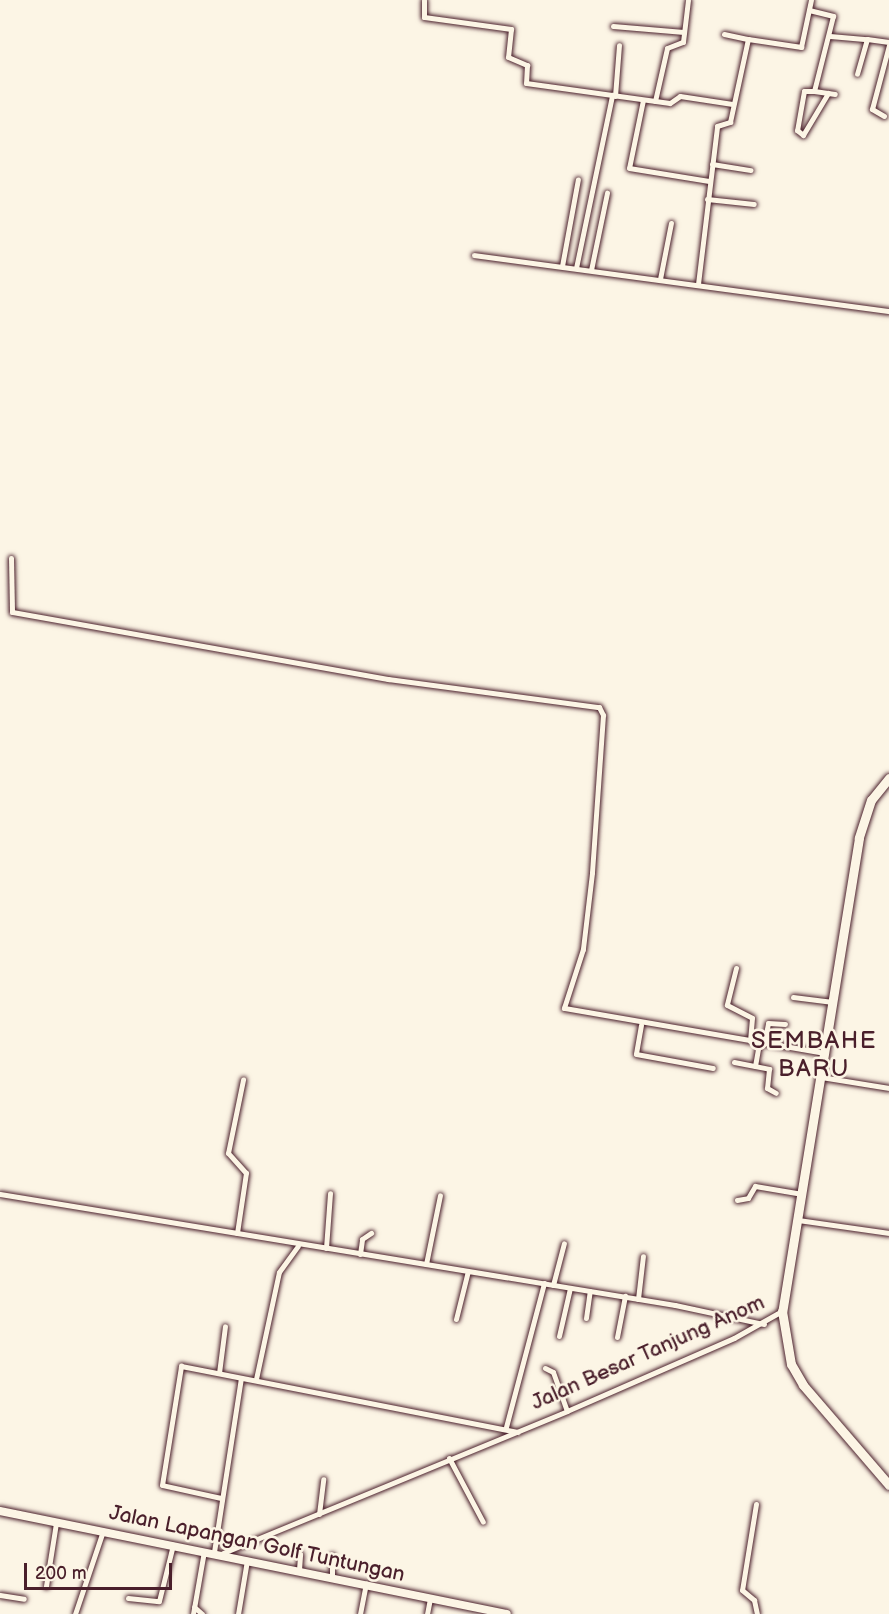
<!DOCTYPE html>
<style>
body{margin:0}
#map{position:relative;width:889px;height:1614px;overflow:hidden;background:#fcf5e5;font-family:"Balsamiq Sans",sans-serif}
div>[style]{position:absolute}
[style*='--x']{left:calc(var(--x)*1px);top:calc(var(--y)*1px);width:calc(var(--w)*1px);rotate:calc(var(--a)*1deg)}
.roads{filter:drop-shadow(0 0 2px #4a1f2b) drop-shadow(0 0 2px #4a1f2b)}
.street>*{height:5px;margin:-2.5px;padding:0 2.5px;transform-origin:2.5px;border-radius:2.5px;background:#fcf5e5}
.secondary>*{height:8px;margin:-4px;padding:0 4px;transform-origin:4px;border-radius:4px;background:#fcf5e5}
.primary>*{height:9px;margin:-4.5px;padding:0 4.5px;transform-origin:4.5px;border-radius:4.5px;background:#fcf5e5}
span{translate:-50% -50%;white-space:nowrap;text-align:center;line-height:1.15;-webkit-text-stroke:5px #fcf5e5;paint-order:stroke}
.street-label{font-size:21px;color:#4a1f2b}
.quarter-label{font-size:24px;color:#4a1f2b;letter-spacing:1.5px}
.scale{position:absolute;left:24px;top:1563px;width:148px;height:27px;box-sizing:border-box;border:3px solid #4a1f2b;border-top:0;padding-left:8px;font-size:18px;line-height:21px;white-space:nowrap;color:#4a1f2b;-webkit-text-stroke:4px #fcf5e5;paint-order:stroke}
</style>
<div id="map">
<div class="roads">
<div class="street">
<i style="--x:424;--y:0;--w:17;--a:90"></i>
<i style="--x:424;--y:17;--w:88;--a:7.9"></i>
<i style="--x:511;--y:29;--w:28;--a:96"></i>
<i style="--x:508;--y:57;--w:21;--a:23"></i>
<i style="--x:527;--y:65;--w:18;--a:93"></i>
<i style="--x:526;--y:83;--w:145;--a:7.9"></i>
<i style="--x:670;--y:103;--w:12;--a:-35"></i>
<i style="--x:680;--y:96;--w:53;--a:8.7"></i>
<i style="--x:809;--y:10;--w:25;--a:14"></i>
<i style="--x:833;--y:16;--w:77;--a:104.2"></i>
<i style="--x:814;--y:91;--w:21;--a:8"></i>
<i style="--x:613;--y:26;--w:71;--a:4.8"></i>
<i style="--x:724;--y:34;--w:25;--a:12"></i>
<i style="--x:830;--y:36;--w:37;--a:5"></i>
<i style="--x:867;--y:39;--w:36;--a:106"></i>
<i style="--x:867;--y:39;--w:22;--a:8"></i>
<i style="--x:814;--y:91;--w:10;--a:180"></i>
<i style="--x:804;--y:91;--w:40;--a:100"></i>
<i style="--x:797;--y:130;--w:8;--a:40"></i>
<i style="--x:803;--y:135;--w:49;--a:-59.2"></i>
<i style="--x:615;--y:96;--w:51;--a:-85.5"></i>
<i style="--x:643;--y:100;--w:69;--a:101.6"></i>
<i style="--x:629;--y:168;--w:81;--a:9.2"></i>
<i style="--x:655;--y:101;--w:54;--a:-77.2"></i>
<i style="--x:667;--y:48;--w:17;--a:-21"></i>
<i style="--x:683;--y:42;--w:42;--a:-83.2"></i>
<i style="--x:884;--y:116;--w:14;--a:-150"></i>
<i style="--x:872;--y:109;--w:66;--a:-75.1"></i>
<i style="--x:712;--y:164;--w:39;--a:9"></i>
<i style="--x:707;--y:199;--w:47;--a:6.1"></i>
<i style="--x:474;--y:255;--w:419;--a:7.7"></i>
<i style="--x:562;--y:266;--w:88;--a:-79.6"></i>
<i style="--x:576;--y:268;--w:177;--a:-78.2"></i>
<i style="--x:591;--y:270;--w:79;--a:-78.3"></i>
<i style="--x:660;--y:279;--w:57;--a:-78.9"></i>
<i style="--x:698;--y:284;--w:159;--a:-83.1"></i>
<i style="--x:717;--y:126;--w:14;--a:-17"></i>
<i style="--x:730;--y:122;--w:85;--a:-77.8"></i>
<i style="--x:748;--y:39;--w:54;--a:8.6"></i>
<i style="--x:801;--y:47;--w:48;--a:-78"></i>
<i style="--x:11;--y:558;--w:54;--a:88.9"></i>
<i style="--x:12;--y:612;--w:382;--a:10.1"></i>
<i style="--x:388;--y:679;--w:213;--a:7.6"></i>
<i style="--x:599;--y:707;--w:9;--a:63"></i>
<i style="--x:603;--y:715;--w:158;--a:94"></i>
<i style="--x:592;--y:873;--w:77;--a:96.8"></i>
<i style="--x:583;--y:949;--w:62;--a:107.9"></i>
<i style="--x:564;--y:1008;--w:265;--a:9.8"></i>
<i style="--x:736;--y:968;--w:38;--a:104"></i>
<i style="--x:727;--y:1005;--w:28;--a:27"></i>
<i style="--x:752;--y:1018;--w:23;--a:95"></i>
<i style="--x:793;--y:997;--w:40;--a:7.1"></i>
<i style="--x:641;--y:1025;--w:29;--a:100"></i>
<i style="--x:636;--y:1054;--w:78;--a:10.3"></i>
<i style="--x:764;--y:1044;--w:21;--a:-79"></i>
<i style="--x:768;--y:1023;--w:17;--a:3"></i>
<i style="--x:734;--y:1062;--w:36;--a:11"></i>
<i style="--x:769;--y:1069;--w:19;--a:96"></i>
<i style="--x:767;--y:1088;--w:10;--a:29"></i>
<i style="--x:755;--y:1066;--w:23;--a:-80"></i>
<i style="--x:821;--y:1077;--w:69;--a:9.2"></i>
<i style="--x:0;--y:1194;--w:684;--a:9.34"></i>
<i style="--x:675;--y:1305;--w:91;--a:12.1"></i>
<i style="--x:737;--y:1200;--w:11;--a:-10"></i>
<i style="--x:748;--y:1198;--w:14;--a:-60"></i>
<i style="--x:755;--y:1186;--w:48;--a:9.7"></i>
<i style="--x:798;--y:1220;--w:92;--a:8.1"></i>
<i style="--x:237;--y:1233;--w:61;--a:-81.5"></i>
<i style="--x:246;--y:1173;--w:27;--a:-132"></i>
<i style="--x:228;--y:1153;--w:75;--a:-78.4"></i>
<i style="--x:326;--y:1248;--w:55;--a:-85.8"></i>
<i style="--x:360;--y:1254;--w:15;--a:-82"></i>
<i style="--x:362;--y:1239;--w:11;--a:-34"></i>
<i style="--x:426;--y:1264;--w:70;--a:-78.5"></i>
<i style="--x:553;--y:1285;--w:43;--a:-75.3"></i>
<i style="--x:638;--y:1299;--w:43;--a:-83.4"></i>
<i style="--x:586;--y:1318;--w:27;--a:-82"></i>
<i style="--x:456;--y:1319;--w:49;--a:-76"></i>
<i style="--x:559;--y:1336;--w:49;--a:-77.1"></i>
<i style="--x:617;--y:1337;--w:42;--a:-79"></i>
<i style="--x:545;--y:1368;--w:9;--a:27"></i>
<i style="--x:553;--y:1372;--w:41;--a:70.3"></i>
<i style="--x:219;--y:1373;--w:47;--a:-82.7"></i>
<i style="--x:256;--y:1379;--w:109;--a:-77.9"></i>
<i style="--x:279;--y:1272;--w:32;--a:-54"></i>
<i style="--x:506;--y:1427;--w:149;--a:-75.2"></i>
<i style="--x:449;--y:1458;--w:72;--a:62"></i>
<i style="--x:221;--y:1498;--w:60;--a:-167.6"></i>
<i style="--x:162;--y:1485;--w:121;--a:-80.9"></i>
<i style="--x:181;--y:1366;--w:343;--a:11.1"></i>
<i style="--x:756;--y:1504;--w:87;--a:99.2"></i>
<i style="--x:742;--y:1590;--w:16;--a:40"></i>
<i style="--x:754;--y:1600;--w:14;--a:78"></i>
<i style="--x:319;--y:1514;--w:35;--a:-83"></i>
<i style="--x:214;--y:1552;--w:176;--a:-81.2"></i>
<i style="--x:223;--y:1553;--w:372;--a:-22.4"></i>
<i style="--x:567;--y:1411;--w:182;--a:-23.6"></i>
<i style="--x:734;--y:1338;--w:55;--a:-29.4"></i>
<i style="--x:299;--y:1570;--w:16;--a:-86"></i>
<i style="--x:332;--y:1577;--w:22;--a:-90"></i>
<i style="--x:46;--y:1586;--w:64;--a:-81"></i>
<i style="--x:0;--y:1595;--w:24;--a:9"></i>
<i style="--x:128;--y:1598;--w:31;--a:6"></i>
<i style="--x:159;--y:1601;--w:58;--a:-76"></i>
<i style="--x:194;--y:1607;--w:11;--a:41"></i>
<i style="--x:75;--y:1614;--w:88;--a:-71.4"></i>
<i style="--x:193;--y:1614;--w:64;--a:-80.1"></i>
<i style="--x:238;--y:1614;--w:55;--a:-80.5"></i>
<i style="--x:360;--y:1614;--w:31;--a:-79"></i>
<i style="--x:427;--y:1614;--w:16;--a:-79"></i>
</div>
<div class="secondary">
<i style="--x:0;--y:1511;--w:517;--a:11.48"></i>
</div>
<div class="primary">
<i style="--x:889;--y:778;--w:28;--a:129"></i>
<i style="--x:871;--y:800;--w:40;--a:108"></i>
<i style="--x:859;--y:838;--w:479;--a:99.2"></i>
<i style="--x:782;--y:1311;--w:54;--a:80.4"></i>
<i style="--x:791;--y:1364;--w:24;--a:60"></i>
<i style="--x:803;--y:1385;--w:132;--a:49.3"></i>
</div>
</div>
<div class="street-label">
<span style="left:648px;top:1353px;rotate:-24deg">Jalan Besar Tanjung Anom</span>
<span style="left:257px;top:1544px;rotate:12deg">Jalan Lapangan Golf Tuntungan</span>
</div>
<div class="quarter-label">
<span style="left:814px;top:1055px">SEMBAHE<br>BARU</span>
</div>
<div class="scale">200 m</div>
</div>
